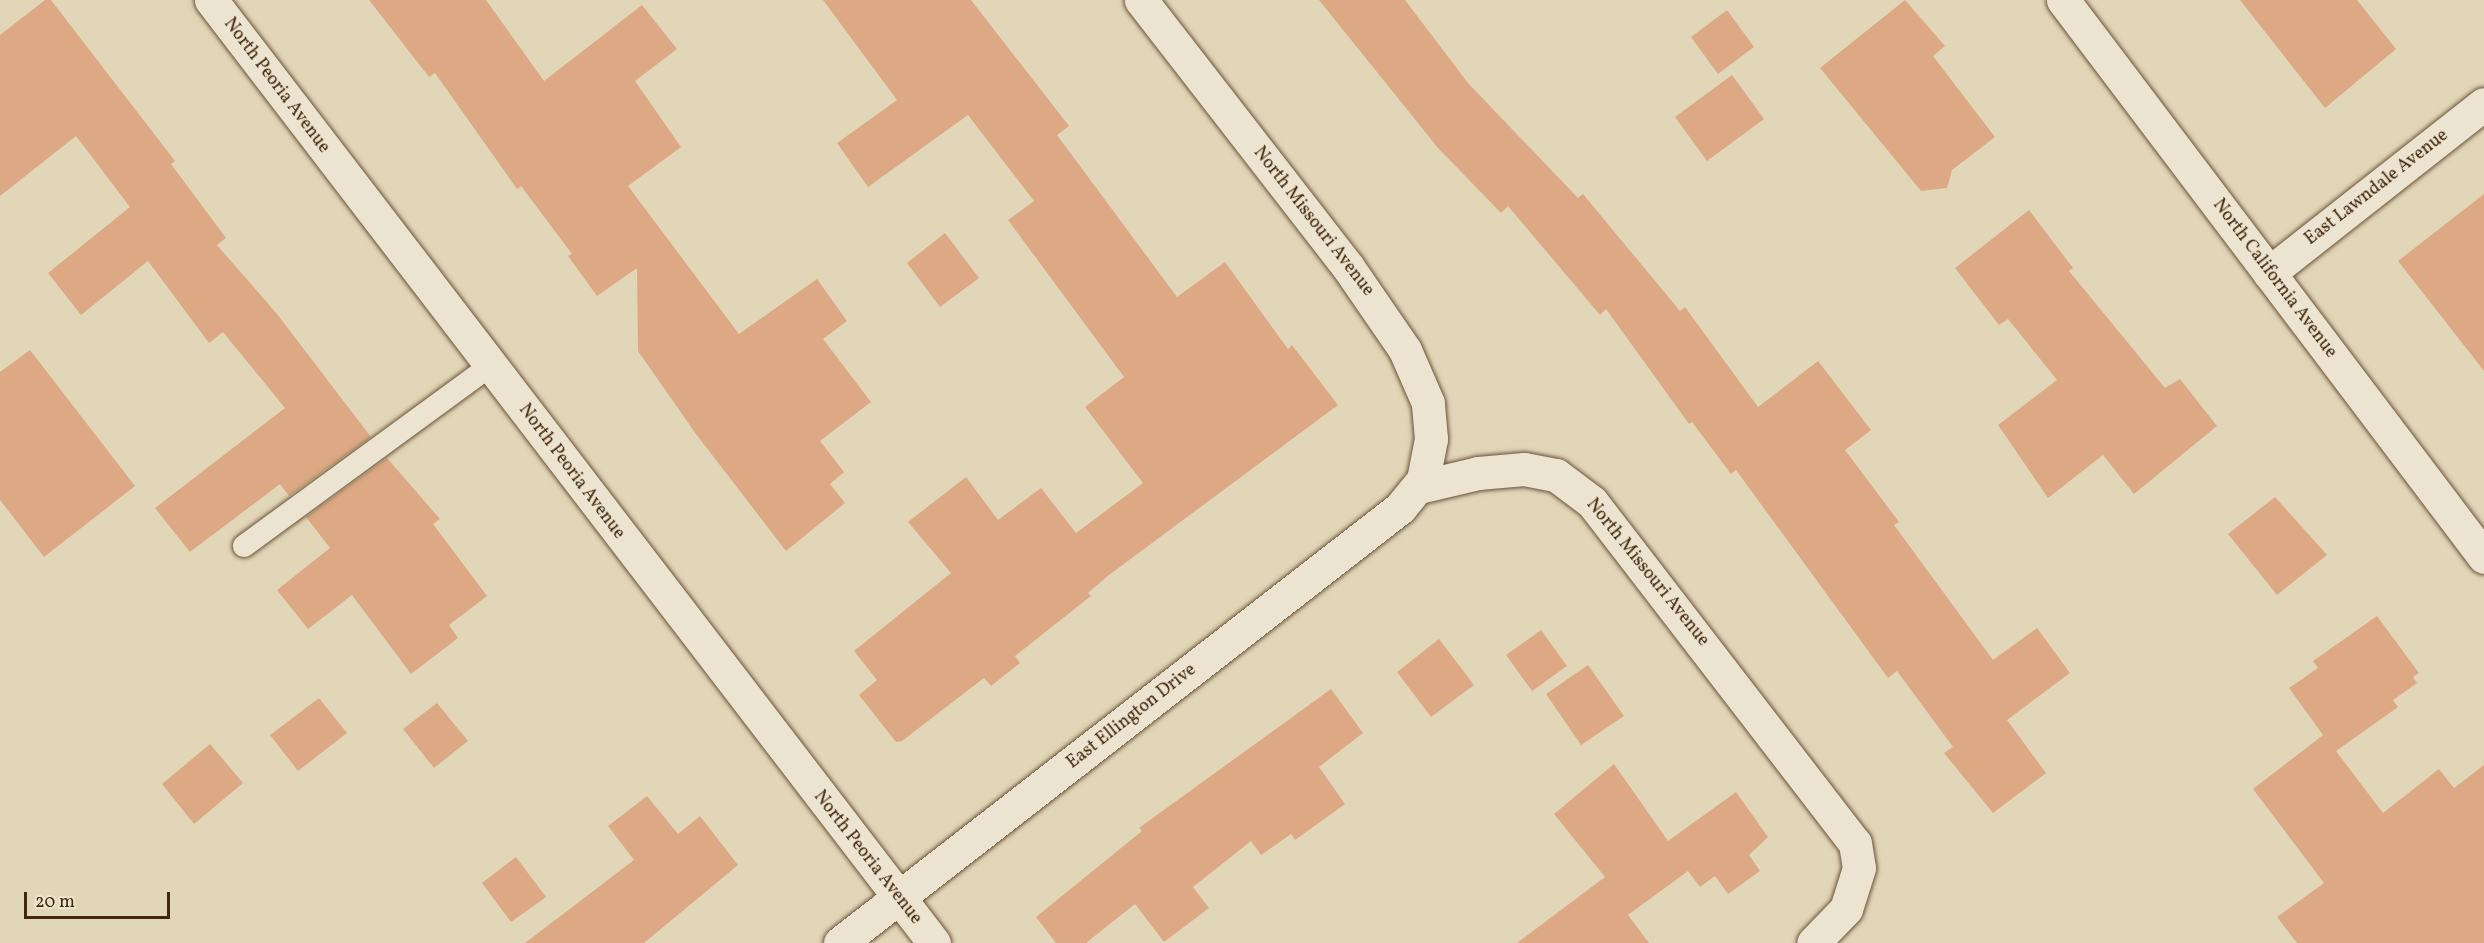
<!DOCTYPE html>
<style>
body{margin:0}
#map{position:relative;width:2484px;height:943px;overflow:hidden;background:#e2d6b8;font-family:Vollkorn,serif}
div>[style]{position:absolute}
[style*='--x']{left:calc(var(--x)*1px);top:calc(var(--y)*1px);width:calc(var(--w)*1px);rotate:calc(var(--a)*1deg)}
.building>*{inset:0;background:#dda985}
.roads{filter:drop-shadow(0 0 2px #695438) drop-shadow(0 0 2px #695438)}
.lane>*{height:22px;margin:-11px;padding:0 11px;transform-origin:11px;border-radius:11px;background:#ece4d1}
.street>*{height:33px;margin:-16.5px;padding:0 16.5px;transform-origin:16.5px;border-radius:16.5px;background:#ece4d1}
span{translate:-50% -50%;white-space:nowrap;text-align:center;line-height:1.15;-webkit-text-stroke:6px #ece4d1;paint-order:stroke}
.street-label{font-size:18px;color:#41280d}
.scale{position:absolute;left:24px;top:892px;width:146px;height:27px;box-sizing:border-box;border:3px solid #41280d;border-top:0;padding-left:8px;font-size:18px;line-height:21px;white-space:nowrap;color:#41280d;-webkit-text-stroke:4px #ece4d1;paint-order:stroke}
</style>
<div id="map">
<div class="building">
<i style="clip-path:polygon(45px 0,51px 0,175px 161px,171px 164px,226px 238px,217px 245px,277px 314px,371px 437px,289px 496px,280px 484px,190px 552px,155px 508px,285px 408px,223px 332px,209px 343px,148px 261px,81px 315px,48px 273px,130px 207px,76px 136px,0 196px,0 35px)"></i>
<i style="clip-path:polygon(369px 0,486px 0,544px 81px,642px 5px,677px 49px,635px 81px,681px 147px,628px 186px,739px 334px,817px 279px,847px 321px,823px 339px,871px 402px,820px 441px,844px 472px,830px 484px,845px 503px,786px 551px,696px 434px,638px 351px,637px 268px,597px 296px,568px 256px,572px 254px,521px 186px,517px 189px,435px 73px,429px 77px)"></i>
<i style="clip-path:polygon(823px 0,971px 0,1069px 126px,1057px 135px,1177px 297px,1225px 262px,1288px 349px,1292px 345px,1338px 405px,1109px 575px,1088px 593px,1091px 596px,1015px 656px,1020px 663px,991px 686px,984px 678px,902px 741px,896px 742px,859px 695px,877px 680px,854px 651px,951px 573px,908px 522px,966px 477px,998px 520px,1041px 488px,1076px 533px,1143px 483px,1085px 407px,1124px 377px,1008px 220px,1034px 201px,968px 115px,868px 187px,837px 143px,897px 100px)"></i>
<i style="clip-path:polygon(1319px 0,1405px 0,1468px 83px,1578px 198px,1583px 194px,1680px 311px,1685px 307px,1758px 407px,1818px 361px,1871px 430px,1845px 450px,1899px 522px,1894px 525px,1993px 660px,2037px 628px,2070px 673px,2007px 720px,2046px 773px,1993px 813px,1944px 753px,1953px 747px,1897px 671px,1888px 678px,1736px 470px,1731px 474px,1692px 422px,1689px 424px,1606px 309px,1600px 315px,1508px 206px,1501px 213px,1438px 148px)"></i>
<i style="clip-path:polygon(1905px 0,1945px 46px,1933px 56px,1995px 137px,1952px 170px,1947px 188px,1921px 191px,1820px 68px)"></i>
<i style="clip-path:polygon(2240px 0,2357px 0,2396px 49px,2325px 108px)"></i>
<i style="clip-path:polygon(1727px 10px,1754px 47px,1718px 74px,1691px 37px)"></i>
<i style="clip-path:polygon(1732px 75px,1764px 119px,1707px 161px,1675px 117px)"></i>
<i style="clip-path:polygon(2484px 194px,2484px 371px,2398px 261px)"></i>
<i style="clip-path:polygon(2029px 210px,2073px 268px,2069px 271px,2165px 388px,2180px 379px,2217px 426px,2134px 494px,2103px 455px,2048px 498px,1998px 425px,2057px 380px,2008px 319px,1999px 325px,1955px 268px)"></i>
<i style="clip-path:polygon(945px 233px,979px 278px,940px 307px,907px 263px)"></i>
<i style="clip-path:polygon(30px 350px,135px 486px,44px 557px,0 500px,0 372px)"></i>
<i style="clip-path:polygon(387px 458px,440px 519px,433px 524px,487px 596px,449px 625px,458px 638px,411px 674px,352px 595px,308px 629px,277px 590px,330px 548px,306px 517px)"></i>
<i style="clip-path:polygon(2275px 497px,2327px 555px,2277px 595px,2228px 534px)"></i>
<i style="clip-path:polygon(2377px 616px,2419px 673px,2413px 677px,2417px 683px,2393px 700px,2398px 707px,2336px 751px,2383px 813px,2439px 769px,2454px 788px,2484px 765px,2484px 943px,2297px 943px,2277px 917px,2324px 883px,2253px 789px,2323px 735px,2289px 688px,2318px 668px,2313px 661px)"></i>
<i style="clip-path:polygon(1541px 630px,1567px 666px,1532px 691px,1506px 655px)"></i>
<i style="clip-path:polygon(1439px 639px,1474px 685px,1431px 717px,1397px 672px)"></i>
<i style="clip-path:polygon(1588px 665px,1624px 716px,1581px 745px,1546px 694px)"></i>
<i style="clip-path:polygon(1331px 689px,1363px 733px,1319px 767px,1345px 804px,1295px 840px,1291px 834px,1261px 855px,1251px 841px,1193px 887px,1209px 908px,1164px 942px,1135px 904px,1086px 943px,1056px 943px,1036px 917px,1142px 831px,1139px 828px)"></i>
<i style="clip-path:polygon(319px 698px,347px 733px,298px 771px,270px 735px)"></i>
<i style="clip-path:polygon(437px 703px,468px 741px,434px 768px,403px 729px)"></i>
<i style="clip-path:polygon(210px 744px,243px 783px,194px 824px,162px 784px)"></i>
<i style="clip-path:polygon(1614px 764px,1668px 841px,1736px 792px,1768px 837px,1749px 855px,1760px 871px,1728px 894px,1715px 876px,1700px 887px,1688px 871px,1628px 915px,1649px 943px,1517px 943px,1605px 877px,1554px 814px)"></i>
<i style="clip-path:polygon(647px 796px,678px 834px,700px 816px,738px 865px,644px 943px,525px 943px,634px 860px,608px 826px)"></i>
<i style="clip-path:polygon(516px 857px,546px 897px,511px 922px,482px 883px)"></i>
</div>
<div class="roads">
<div class="lane">
<i style="--x:244;--y:546;--w:305;--a:-36.2"></i>
</div>
<div class="street">
<i style="--x:211;--y:0;--w:1188;--a:52.52"></i>
<i style="--x:2063;--y:0;--w:698;--a:52.92"></i>
<i style="--x:2269;--y:273;--w:273;--a:-38.2"></i>
<i style="--x:1419;--y:487;--w:61;--a:-13.3"></i>
<i style="--x:1478;--y:473;--w:46;--a:-5"></i>
<i style="--x:1524;--y:469;--w:33;--a:11"></i>
<i style="--x:1556;--y:475;--w:45;--a:36.9"></i>
<i style="--x:1592;--y:502;--w:431;--a:52.4"></i>
<i style="--x:1855;--y:843;--w:25;--a:81"></i>
<i style="--x:1859;--y:868;--w:43;--a:107.6"></i>
<i style="--x:1846;--y:909;--w:47;--a:134.1"></i>
<i style="--x:840;--y:943;--w:709;--a:-37.84"></i>
<i style="--x:1400;--y:508;--w:36;--a:-51"></i>
<i style="--x:1423;--y:480;--w:42;--a:-79"></i>
<i style="--x:1431;--y:439;--w:36;--a:-95"></i>
<i style="--x:1428;--y:403;--w:58;--a:-113.5"></i>
<i style="--x:1405;--y:350;--w:101;--a:-124.5"></i>
<i style="--x:1348;--y:267;--w:338;--a:-127.8"></i>
</div>
</div>
<div class="street-label">
<span style="left:276px;top:86px;rotate:53deg">North Peoria Avenue</span>
<span style="left:2377px;top:188px;rotate:-38deg">East Lawndale Avenue</span>
<span style="left:1313px;top:222px;rotate:52deg">North Missouri Avenue</span>
<span style="left:2274px;top:279px;rotate:53deg">North California Avenue</span>
<span style="left:571px;top:472px;rotate:53deg">North Peoria Avenue</span>
<span style="left:1647px;top:573px;rotate:51deg">North Missouri Avenue</span>
<span style="left:1132px;top:717px;rotate:-38deg">East Ellington Drive</span>
<span style="left:867px;top:858px;rotate:52deg">North Peoria Avenue</span>
</div>
<div class="scale">20 m</div>
</div>
